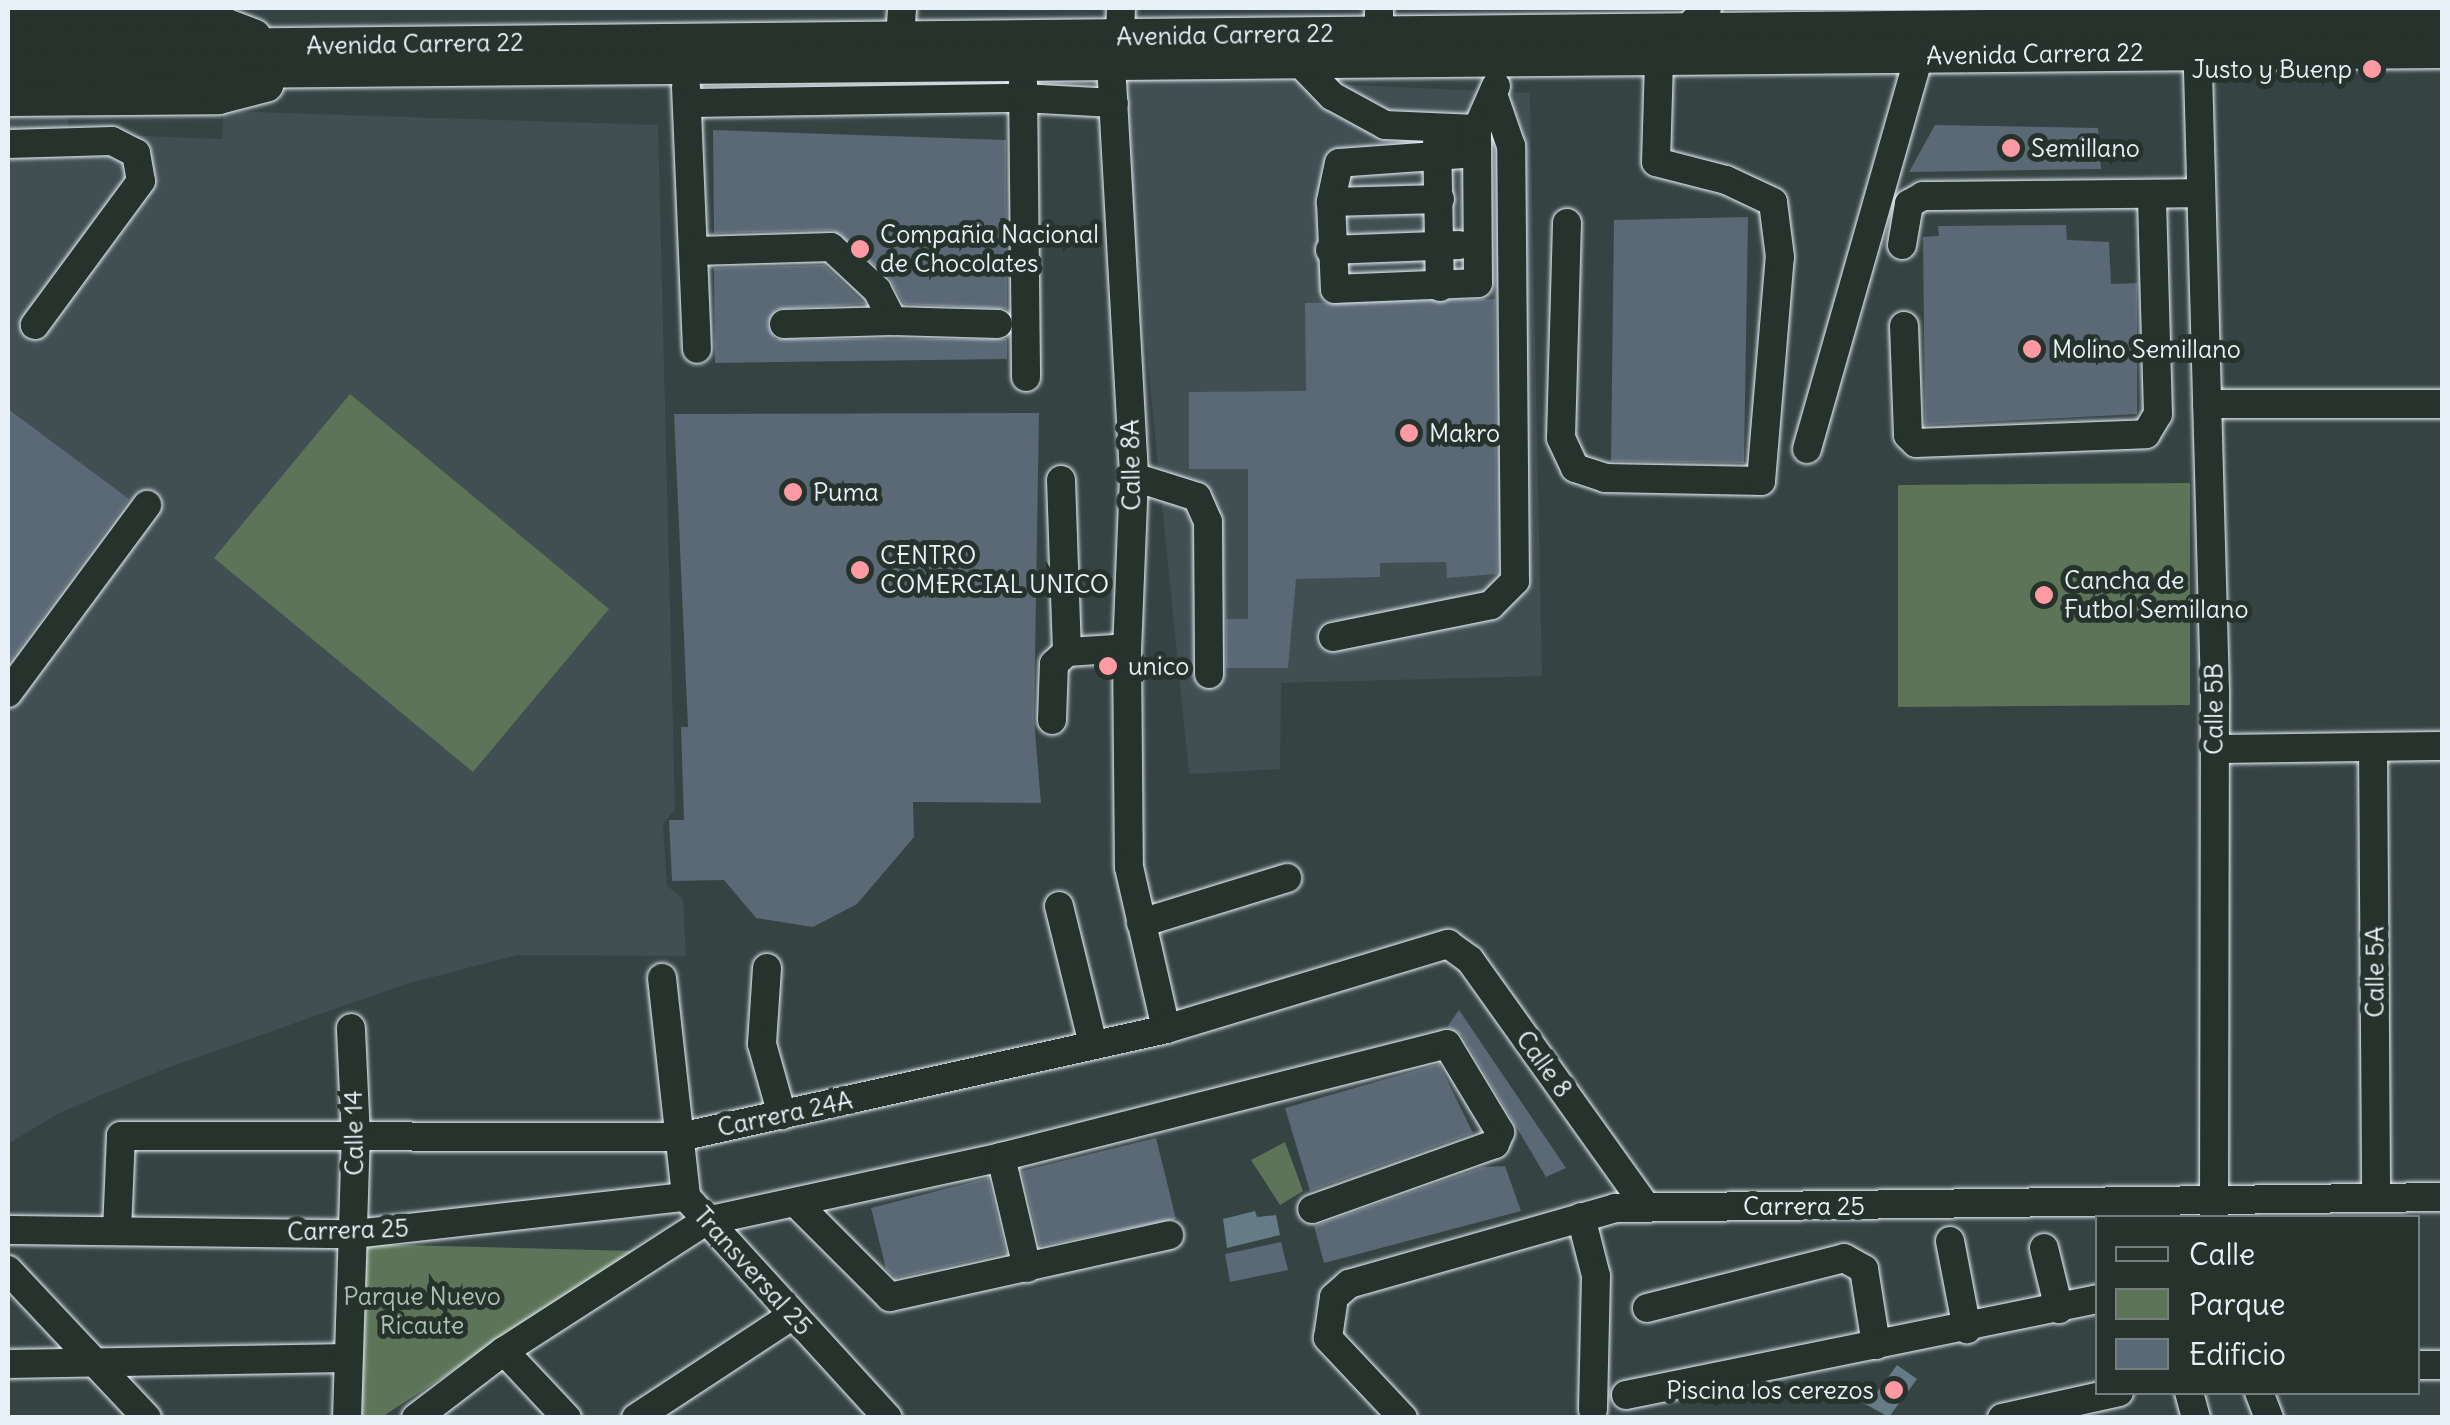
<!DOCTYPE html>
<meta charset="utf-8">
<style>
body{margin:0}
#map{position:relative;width:2450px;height:1425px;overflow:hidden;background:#364343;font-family:Delius,sans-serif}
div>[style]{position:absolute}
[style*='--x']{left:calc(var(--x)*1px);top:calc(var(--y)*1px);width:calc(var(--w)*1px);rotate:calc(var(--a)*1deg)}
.built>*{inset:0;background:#414e52}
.green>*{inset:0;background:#5d7458}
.water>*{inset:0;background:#657b86}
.building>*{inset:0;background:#5b6875}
.roads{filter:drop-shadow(0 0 2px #e8f1f8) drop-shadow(0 0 2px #e8f1f8)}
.minor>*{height:28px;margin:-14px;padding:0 14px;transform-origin:14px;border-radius:14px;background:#26332d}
.major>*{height:35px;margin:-17.5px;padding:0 17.5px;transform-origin:17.5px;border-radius:17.5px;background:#26332d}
.dots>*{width:28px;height:28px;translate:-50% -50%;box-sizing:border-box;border:5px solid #26332d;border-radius:50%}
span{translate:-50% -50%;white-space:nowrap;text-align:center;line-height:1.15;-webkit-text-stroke:10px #26332d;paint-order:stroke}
.street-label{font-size:25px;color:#e8f1f8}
.poi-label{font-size:25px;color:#e8f1f8}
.right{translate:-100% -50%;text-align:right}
.left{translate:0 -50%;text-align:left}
.park-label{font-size:25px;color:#b0bfb8}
.frame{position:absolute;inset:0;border:10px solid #e8f1f8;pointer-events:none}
.legend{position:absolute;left:2095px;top:1215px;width:325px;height:180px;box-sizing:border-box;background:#26332d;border:2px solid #747f7e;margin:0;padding:12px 18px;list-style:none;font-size:30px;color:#e8f1f8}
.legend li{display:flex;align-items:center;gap:20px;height:50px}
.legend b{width:50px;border:2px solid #747f7e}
</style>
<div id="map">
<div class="built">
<i style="clip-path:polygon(1119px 75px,1530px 93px,1542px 676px,1281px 683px,1280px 769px,1189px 774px)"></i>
<i style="clip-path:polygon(223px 111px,658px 125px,675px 809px,663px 824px,667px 886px,683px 898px,686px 956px,518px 955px,406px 984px,164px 1069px,59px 1113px,8px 1144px,8px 117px,67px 117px,69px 133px,222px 139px)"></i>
</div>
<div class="green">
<i style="clip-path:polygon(350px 394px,609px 609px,473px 772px,214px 558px)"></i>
<i style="clip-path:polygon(2190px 483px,2190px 705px,1898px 707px,1898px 485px)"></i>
<i style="clip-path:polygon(1285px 1142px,1303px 1191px,1280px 1205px,1251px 1160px)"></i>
<i style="clip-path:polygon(359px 1244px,635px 1251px,382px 1417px,354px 1418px)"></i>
</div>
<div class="water">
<i style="clip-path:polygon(1255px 1211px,1257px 1217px,1276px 1215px,1280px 1235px,1227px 1248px,1223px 1219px)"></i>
<i style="clip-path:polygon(1897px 1365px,1917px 1379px,1889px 1417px,1852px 1397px,1860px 1385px,1875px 1395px)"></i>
</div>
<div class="building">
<i style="clip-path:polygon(1935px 125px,2098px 128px,2101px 169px,1909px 172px)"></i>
<i style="clip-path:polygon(713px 130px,1006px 140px,1007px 309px,904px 304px,889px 277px,832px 230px,714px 233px)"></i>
<i style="clip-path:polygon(1748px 217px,1744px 463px,1611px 461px,1614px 220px)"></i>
<i style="clip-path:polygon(2066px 225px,2067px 240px,2109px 242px,2111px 284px,2137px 283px,2137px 414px,1925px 425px,1923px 237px,1939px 236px,1938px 226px)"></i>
<i style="clip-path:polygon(824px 265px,865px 304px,776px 309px,767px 324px,775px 339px,1007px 339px,1007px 359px,715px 363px,714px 268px)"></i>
<i style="clip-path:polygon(1495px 299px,1497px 574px,1447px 578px,1446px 562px,1380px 563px,1380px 577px,1296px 579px,1288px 668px,1226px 668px,1226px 619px,1248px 619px,1248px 469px,1189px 469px,1189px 392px,1306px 391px,1305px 303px)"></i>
<i style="clip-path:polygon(8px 409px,129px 499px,8px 664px)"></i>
<i style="clip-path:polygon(1039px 413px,1034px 719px,1041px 803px,913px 802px,914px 837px,857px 904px,813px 927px,756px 918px,724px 880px,672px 881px,669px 820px,684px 820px,681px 727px,688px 727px,674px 414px)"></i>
<i style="clip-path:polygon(1459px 1010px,1566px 1168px,1546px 1177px,1462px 1035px,1447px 1027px)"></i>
<i style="clip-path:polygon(1439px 1064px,1473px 1133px,1310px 1191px,1285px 1108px)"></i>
<i style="clip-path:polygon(1156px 1138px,1176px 1219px,1040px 1246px,1022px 1171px)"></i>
<i style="clip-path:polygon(1505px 1166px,1521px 1211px,1324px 1263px,1314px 1226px,1483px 1167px)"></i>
<i style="clip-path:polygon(988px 1178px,1006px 1253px,896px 1278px,886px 1269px,871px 1208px)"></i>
<i style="clip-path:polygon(1281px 1242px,1288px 1270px,1230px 1282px,1225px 1254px)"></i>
</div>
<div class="roads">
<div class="minor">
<i style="--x:1379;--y:8;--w:25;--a:90"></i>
<i style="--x:1686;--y:30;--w:30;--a:-46"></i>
<i style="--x:2197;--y:34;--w:658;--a:88.43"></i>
<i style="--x:2215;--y:692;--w:524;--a:90.11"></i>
<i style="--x:1120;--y:36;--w:28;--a:-88"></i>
<i style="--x:900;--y:38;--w:30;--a:-86"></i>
<i style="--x:1298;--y:61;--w:49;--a:45.8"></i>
<i style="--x:1332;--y:96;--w:60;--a:28.7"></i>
<i style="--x:1385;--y:125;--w:92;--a:2.5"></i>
<i style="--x:1111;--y:63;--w:415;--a:86.8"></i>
<i style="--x:1134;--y:477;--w:171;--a:92.3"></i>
<i style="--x:1127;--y:648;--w:219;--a:89.5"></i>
<i style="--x:1129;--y:867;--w:166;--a:77.1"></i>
<i style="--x:1023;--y:83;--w:294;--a:89.4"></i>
<i style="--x:686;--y:87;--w:262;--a:87.6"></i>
<i style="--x:692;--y:103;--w:330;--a:-0.9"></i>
<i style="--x:1022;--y:98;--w:92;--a:3.1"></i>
<i style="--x:1437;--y:136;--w:151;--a:88.9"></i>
<i style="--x:8;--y:144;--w:104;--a:-1.7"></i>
<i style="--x:112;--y:141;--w:27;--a:27"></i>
<i style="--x:136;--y:153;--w:28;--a:80"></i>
<i style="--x:141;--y:181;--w:179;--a:126.4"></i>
<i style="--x:1477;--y:153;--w:138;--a:175.9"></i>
<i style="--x:1339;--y:163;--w:40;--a:102"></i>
<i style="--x:1331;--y:202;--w:87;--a:87.4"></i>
<i style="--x:1335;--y:289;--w:143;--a:-2.4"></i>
<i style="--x:1478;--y:283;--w:154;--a:-90.4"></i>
<i style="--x:1477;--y:129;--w:47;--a:-66.2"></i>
<i style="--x:1331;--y:202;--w:109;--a:-1.6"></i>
<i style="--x:1567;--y:223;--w:215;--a:91.6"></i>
<i style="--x:1561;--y:438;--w:33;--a:65"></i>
<i style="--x:1575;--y:468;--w:32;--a:18"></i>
<i style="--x:1605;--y:478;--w:156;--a:1.1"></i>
<i style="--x:1761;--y:481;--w:225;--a:-85.2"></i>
<i style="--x:1780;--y:257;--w:55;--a:-97.3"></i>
<i style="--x:1773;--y:202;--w:52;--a:-154.9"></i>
<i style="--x:1726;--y:180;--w:72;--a:-165.6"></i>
<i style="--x:1656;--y:162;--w:104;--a:-88.3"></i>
<i style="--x:1902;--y:245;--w:42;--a:-80.3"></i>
<i style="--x:1909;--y:204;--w:16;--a:-30"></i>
<i style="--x:1923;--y:196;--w:278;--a:-0.6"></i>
<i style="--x:1330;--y:250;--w:129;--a:-2.2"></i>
<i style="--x:696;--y:251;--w:135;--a:-1.7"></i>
<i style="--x:831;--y:247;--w:63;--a:43.1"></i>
<i style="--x:877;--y:290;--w:35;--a:63"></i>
<i style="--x:893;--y:321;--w:105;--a:1.6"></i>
<i style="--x:784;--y:324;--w:109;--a:-1.6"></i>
<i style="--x:1904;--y:326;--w:109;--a:87.9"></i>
<i style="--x:1908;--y:435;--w:11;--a:45"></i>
<i style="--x:1916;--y:443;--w:230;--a:-2.2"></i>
<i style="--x:2146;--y:434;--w:23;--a:-59"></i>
<i style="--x:2158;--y:414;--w:216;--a:-91.6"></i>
<i style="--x:2207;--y:404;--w:235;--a:0"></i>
<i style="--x:1807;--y:449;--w:410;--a:-74.1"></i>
<i style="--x:1134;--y:477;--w:66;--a:17.6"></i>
<i style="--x:1197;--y:497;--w:27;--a:66"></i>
<i style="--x:1208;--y:522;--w:152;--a:89.6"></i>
<i style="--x:1061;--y:480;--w:172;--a:88"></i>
<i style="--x:1333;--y:637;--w:161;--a:-11.4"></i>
<i style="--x:1491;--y:605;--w:34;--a:-45"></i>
<i style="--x:1515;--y:581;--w:435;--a:-90.5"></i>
<i style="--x:1511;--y:146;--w:55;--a:-109.1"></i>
<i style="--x:8;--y:693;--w:234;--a:-53.5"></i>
<i style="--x:1052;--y:720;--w:56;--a:-88"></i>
<i style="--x:1054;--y:664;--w:18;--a:-43"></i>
<i style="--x:1067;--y:652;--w:60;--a:-3.8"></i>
<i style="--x:2373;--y:747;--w:451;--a:89.6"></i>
<i style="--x:2215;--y:749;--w:227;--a:-0.8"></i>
<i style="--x:1059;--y:906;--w:142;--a:76.2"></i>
<i style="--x:1141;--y:923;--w:153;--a:-17.1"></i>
<i style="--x:767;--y:968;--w:76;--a:93.8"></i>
<i style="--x:762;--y:1044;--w:74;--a:74.3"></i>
<i style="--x:662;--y:978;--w:220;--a:83.7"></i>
<i style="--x:686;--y:1197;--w:299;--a:47.6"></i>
<i style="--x:1001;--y:1157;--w:114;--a:76.8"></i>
<i style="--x:796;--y:1203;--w:133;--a:45"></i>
<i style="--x:890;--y:1297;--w:286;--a:-12.5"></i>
<i style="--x:1581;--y:1217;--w:61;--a:75.7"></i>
<i style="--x:1596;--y:1276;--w:133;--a:91.3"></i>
<i style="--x:8;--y:1230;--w:346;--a:0.7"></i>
<i style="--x:354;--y:1234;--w:334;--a:-6.4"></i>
<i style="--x:117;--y:1231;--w:95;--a:-87.6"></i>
<i style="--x:121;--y:1136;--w:559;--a:0.1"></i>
<i style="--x:680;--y:1137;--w:498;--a:-12.5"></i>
<i style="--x:1166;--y:1029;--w:295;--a:-16.8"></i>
<i style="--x:1448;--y:944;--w:27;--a:36"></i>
<i style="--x:1470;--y:960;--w:301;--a:54.5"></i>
<i style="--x:1950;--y:1241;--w:90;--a:79.1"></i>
<i style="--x:2044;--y:1248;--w:63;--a:76.2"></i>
<i style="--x:8;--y:1270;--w:203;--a:46.8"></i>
<i style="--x:1647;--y:1308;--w:203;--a:-14.2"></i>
<i style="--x:1844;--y:1258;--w:23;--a:29"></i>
<i style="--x:1864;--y:1269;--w:77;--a:81"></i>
<i style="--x:504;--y:1351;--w:92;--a:46.8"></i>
<i style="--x:8;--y:1364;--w:340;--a:-1"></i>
<i style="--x:2418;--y:1365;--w:24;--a:0"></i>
<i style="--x:2189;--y:1392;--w:27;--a:75"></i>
<i style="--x:2259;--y:1392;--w:28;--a:69"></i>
<i style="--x:1626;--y:1395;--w:482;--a:-11.5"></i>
<i style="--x:347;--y:1418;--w:282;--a:-88.2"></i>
<i style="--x:356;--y:1136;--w:108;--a:-92.7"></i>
<i style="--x:416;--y:1418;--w:111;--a:-37.3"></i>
<i style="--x:504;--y:1351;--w:240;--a:-32.8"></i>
<i style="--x:706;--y:1221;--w:302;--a:-12.2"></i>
<i style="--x:1001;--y:1157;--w:460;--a:-14.2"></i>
<i style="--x:1447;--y:1044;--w:103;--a:58.9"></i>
<i style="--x:1500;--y:1132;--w:13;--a:113"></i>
<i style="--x:1495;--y:1144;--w:194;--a:160.4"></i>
<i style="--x:636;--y:1418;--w:188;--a:-33.3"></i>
<i style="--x:1403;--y:1418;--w:110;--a:-133.2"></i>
<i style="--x:1328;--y:1338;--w:41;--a:-81.7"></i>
<i style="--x:1334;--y:1297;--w:20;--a:-41"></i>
<i style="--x:1349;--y:1284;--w:277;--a:-15.9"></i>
<i style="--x:1615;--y:1208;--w:827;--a:-0.76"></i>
<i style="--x:2002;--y:1418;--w:120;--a:-12.5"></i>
</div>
<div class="major">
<i style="--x:8;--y:15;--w:208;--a:1.9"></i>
<i style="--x:216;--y:22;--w:40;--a:21"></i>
<i style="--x:8;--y:48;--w:2434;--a:-0.61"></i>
<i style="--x:8;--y:72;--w:2434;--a:-0.52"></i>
<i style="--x:8;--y:98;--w:210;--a:-0.5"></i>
<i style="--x:218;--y:96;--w:49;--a:-14.3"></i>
</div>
</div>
<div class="dots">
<i style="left:2372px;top:69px;background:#ff9aa2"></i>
<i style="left:2011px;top:148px;background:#ff9aa2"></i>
<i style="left:860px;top:249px;background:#ff9aa2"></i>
<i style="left:2032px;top:349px;background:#ff9aa2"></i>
<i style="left:1409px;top:433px;background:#ff9aa2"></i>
<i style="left:793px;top:492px;background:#ff9aa2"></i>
<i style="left:860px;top:570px;background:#ff9aa2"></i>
<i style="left:2044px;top:595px;background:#ff9aa2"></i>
<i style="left:1108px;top:666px;background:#ff9aa2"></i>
<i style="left:1894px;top:1390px;background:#ff9aa2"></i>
</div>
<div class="street-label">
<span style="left:1225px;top:35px;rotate:-1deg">Avenida Carrera 22</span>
<span style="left:415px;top:44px;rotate:-1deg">Avenida Carrera 22</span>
<span style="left:2035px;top:54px;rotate:-1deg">Avenida Carrera 22</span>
<span style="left:1131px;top:465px;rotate:-91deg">Calle 8A</span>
<span style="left:2214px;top:709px;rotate:-90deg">Calle 5B</span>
<span style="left:2375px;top:972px;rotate:-90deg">Calle 5A</span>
<span style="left:1544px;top:1064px;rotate:54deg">Calle 8</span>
<span style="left:785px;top:1114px;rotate:-12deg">Carrera 24A</span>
<span style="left:354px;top:1133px;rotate:-91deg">Calle 14</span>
<span style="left:1804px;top:1206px">Carrera 25</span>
<span style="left:348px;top:1230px;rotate:-2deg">Carrera 25</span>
<span style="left:753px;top:1271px;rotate:48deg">Transversal 25</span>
</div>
<div class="poi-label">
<span class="right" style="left:2352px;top:69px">Justo y Buenp</span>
<span class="left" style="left:2031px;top:148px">Semillano</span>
<span class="left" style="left:880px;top:249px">Compañia Nacional<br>de Chocolates</span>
<span class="left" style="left:2052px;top:349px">Molino Semillano</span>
<span class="left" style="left:1429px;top:433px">Makro</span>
<span class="left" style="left:813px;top:492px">Puma</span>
<span class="left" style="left:880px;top:570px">CENTRO<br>COMERCIAL UNICO</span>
<span class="left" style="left:2064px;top:595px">Cancha de<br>Futbol Semillano</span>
<span class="left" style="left:1128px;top:666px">unico</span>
<span class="right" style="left:1874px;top:1390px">Piscina los cerezos</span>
</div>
<div class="park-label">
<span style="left:422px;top:1311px">Parque Nuevo<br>Ricaute</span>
</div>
<div class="frame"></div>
<ul class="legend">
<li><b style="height:12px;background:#26332d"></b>Calle</li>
<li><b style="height:28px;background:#5d7458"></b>Parque</li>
<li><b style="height:28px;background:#5b6875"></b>Edificio</li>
</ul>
</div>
